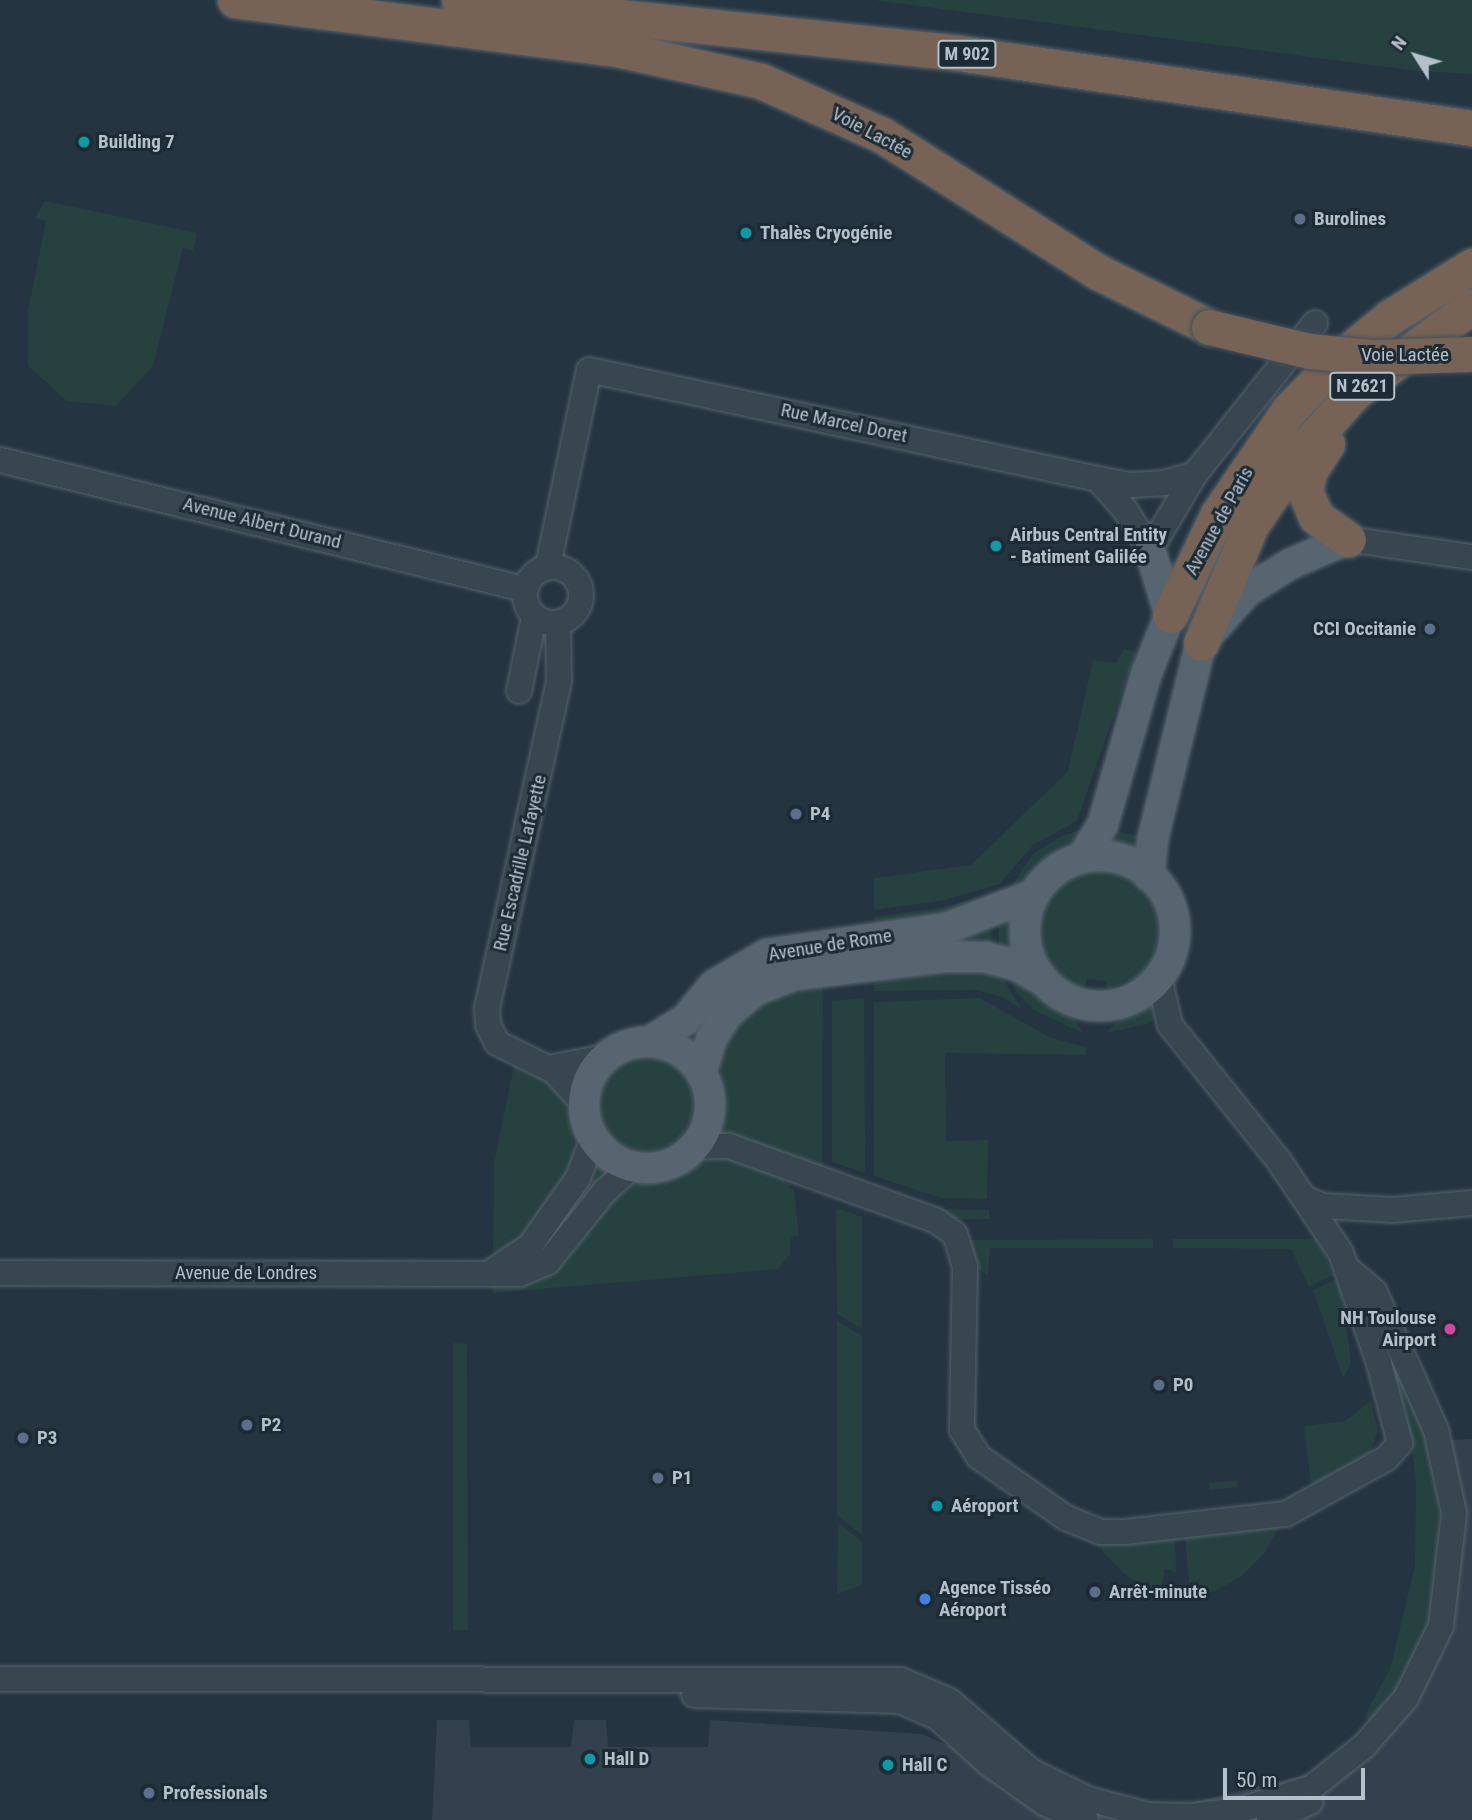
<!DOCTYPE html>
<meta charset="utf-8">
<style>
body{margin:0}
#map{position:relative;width:1472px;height:1820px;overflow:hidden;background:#243440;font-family:"Roboto Condensed",sans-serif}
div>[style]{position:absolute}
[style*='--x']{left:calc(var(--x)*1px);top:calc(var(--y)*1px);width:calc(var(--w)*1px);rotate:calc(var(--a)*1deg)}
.airport>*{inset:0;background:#32414d}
.green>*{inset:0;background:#26413f}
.round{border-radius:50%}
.roads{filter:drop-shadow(0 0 2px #56636d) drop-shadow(0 0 2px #56636d)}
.minor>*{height:24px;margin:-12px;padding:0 12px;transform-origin:12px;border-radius:12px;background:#38464f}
.minor>.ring{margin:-12px;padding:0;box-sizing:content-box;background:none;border:24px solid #38464f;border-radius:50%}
.major>*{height:30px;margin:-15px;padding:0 15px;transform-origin:15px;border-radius:15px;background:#56656f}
.major>.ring{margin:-15px;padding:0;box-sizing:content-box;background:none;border:30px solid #56656f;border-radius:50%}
.highway>*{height:35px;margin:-17.5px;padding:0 17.5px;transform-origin:17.5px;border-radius:17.5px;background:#766355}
.bridges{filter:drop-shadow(0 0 2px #43505a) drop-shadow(0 0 2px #43505a)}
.highway-bridge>*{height:35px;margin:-17.5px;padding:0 17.5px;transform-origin:17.5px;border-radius:17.5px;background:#766355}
.dots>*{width:19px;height:19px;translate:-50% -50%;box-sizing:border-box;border:4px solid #1d2b35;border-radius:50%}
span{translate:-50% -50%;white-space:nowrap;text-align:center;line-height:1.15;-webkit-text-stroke:6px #1d2b35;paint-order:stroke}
.shield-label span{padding:2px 5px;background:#1d2b35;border:2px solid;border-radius:5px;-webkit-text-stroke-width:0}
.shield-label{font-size:18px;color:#b4c0ca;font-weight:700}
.street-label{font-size:19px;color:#b4c0ca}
.poi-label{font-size:19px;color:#b4c0ca;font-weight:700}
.left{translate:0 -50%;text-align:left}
.right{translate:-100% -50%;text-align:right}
.north{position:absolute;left:1381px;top:21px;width:70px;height:70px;-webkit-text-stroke:5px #1d2b35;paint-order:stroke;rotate:307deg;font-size:19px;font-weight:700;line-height:28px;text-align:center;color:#b4c0ca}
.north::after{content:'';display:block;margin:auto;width:24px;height:32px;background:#b4c0ca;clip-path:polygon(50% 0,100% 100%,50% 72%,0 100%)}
.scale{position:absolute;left:1223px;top:1768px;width:142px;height:32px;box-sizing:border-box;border:4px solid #b4c0ca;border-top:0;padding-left:9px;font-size:21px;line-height:24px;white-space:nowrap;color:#b4c0ca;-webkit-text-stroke:5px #1d2b35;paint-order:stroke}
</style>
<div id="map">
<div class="airport">
<i style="clip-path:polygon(1472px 1439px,1472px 1820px,1120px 1820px,1363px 1761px,1438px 1653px,1451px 1440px)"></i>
<i style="clip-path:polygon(437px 1720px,469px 1720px,471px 1747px,571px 1747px,574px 1720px,606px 1720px,608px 1747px,708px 1747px,710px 1720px,922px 1734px,1114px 1820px,432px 1820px)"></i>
</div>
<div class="green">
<i style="clip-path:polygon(873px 0,1472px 0,1472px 74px,1417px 71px)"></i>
<i style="clip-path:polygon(45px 201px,197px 233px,193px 251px,183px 248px,153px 366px,116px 406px,67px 401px,28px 366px,28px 311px,46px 221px,35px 218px)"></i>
<i style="clip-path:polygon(1124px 649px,1136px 652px,1077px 821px,1033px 845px,1000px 884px,945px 900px,874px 910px,874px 878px,971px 865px,1068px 771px,1093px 660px,1116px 663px)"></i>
<i style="clip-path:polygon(1086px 828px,1078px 843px,1051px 857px,1022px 886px,1005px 895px,1033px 854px,1062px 836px)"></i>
<i style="clip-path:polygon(1113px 830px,1142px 837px,1138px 850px,1110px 842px)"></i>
<i style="clip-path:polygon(1106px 871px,1129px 878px,1147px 893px,1157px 914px,1159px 938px,1152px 960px,1137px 978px,1107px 989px,1106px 981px,1087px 979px,1084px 988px,1070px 984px,1053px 969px,1042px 948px,1040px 924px,1047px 902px,1062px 884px,1083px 873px)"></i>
<i style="clip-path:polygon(998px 892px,968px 912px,874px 927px,874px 917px,944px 907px)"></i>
<i style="clip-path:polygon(1010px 921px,1013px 950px,999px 949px,999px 923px)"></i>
<i style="clip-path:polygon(991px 925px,992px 948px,938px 939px)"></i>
<i style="clip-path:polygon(939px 968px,998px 970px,1022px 1010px,1002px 997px,977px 990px,874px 991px,874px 977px)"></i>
<i style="clip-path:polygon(1006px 972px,1048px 1005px,1074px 1019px,1083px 1033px,1034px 1010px,1018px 995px)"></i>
<i style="clip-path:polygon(823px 982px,822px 1169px,721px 1133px,725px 1099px,718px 1057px,730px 1027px,766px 996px)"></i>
<i style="clip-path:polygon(864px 998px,865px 1173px,832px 1162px,832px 1001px)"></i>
<i style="clip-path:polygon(980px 998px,1051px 1038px,1086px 1047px,1086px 1055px,945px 1053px,946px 1141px,988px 1140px,987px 1199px,941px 1198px,874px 1176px,874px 1002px)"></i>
<i style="clip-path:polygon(1152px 1007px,1155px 1019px,1147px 1024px,1106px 1033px,1121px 1018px)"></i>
<i class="round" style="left:599px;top:1057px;width:94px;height:94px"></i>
<i style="clip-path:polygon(514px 1066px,550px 1082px,566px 1102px,575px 1155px,568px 1176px,563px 1174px,566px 1179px,523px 1242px,493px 1260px,494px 1164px)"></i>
<i style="clip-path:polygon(713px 1158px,728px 1158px,781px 1176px,794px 1191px,799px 1236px,791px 1237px,790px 1254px,778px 1269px,493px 1293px,493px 1282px,554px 1267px,571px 1255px,611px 1201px,628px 1185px,671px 1180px)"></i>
<i style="clip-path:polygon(594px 1164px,608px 1173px,592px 1192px,585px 1187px)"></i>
<i style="clip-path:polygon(836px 1208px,862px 1217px,862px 1329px,837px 1314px)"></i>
<i style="clip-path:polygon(940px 1209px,989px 1210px,989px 1219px,953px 1219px)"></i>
<i style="clip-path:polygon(1153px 1239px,1153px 1248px,990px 1248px,988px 1275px,974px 1266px,968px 1240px)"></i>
<i style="clip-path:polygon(1173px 1239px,1319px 1239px,1333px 1275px,1309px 1287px,1291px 1249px,1173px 1248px)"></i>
<i style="clip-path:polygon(1340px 1278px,1351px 1363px,1343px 1378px,1313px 1290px)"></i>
<i style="clip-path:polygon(837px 1321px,862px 1336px,862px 1535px,837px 1515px)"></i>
<i style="clip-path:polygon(453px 1343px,467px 1344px,468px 1630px,453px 1630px)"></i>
<i style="clip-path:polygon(1394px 1345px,1428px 1444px,1439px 1500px,1440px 1551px,1430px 1629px,1415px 1667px,1372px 1727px,1365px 1715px,1390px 1669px,1415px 1566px,1416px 1482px,1411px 1443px,1384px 1351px)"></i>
<i style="clip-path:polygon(1371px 1401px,1378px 1431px,1370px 1453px,1312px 1493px,1304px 1426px,1345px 1421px)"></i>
<i style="clip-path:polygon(1237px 1480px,1238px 1487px,1209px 1490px,1209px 1483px)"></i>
<i style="clip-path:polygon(838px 1523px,862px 1542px,862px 1585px,837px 1594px)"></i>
<i style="clip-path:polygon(1280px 1526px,1265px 1553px,1243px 1575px,1216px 1591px,1190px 1596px,1185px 1535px)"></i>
<i style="clip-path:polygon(1175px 1536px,1176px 1572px,1165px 1569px,1160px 1594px,1124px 1574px,1092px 1540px)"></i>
</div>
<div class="roads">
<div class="minor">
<i style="--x:0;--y:460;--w:540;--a:13.83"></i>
<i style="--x:1098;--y:479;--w:43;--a:48.8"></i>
<i style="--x:1126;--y:511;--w:46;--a:58.4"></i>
<i style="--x:1348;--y:539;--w:125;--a:8.3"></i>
<i style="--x:1150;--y:550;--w:88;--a:-59.4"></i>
<i style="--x:548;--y:566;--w:200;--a:-78.2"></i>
<i style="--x:589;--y:370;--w:521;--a:12.09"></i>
<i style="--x:1098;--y:479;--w:33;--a:11"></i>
<i style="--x:1130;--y:485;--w:34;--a:-3"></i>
<i style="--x:1164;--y:483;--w:32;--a:-16"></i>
<i style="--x:1195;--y:474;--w:193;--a:-51.5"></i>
<i class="ring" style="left:525px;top:567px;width:32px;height:32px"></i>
<i style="--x:558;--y:623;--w:58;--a:89"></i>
<i style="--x:559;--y:681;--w:336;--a:102.4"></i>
<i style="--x:487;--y:1009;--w:16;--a:86"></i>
<i style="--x:488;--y:1025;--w:20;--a:63"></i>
<i style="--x:497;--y:1043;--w:64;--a:26.2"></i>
<i style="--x:554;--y:1071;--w:43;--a:47.8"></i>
<i style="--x:519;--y:691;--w:76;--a:-78.5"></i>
<i style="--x:549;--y:1068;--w:57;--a:-11.1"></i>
<i style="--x:694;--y:1147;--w:35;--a:-2"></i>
<i style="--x:729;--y:1146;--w:219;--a:19.8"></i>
<i style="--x:935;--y:1220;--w:24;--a:35"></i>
<i style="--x:955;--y:1234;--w:34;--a:73"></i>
<i style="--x:965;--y:1267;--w:163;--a:91.1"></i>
<i style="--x:962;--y:1430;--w:32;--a:58"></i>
<i style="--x:979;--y:1457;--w:106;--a:35"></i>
<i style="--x:1066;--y:1518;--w:38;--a:22"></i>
<i style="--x:1101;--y:1532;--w:24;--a:0"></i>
<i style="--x:1125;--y:1532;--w:162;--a:-6.4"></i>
<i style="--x:1286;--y:1514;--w:115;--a:-29"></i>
<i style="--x:1387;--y:1458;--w:20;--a:-49"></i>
<i style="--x:1400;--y:1443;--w:83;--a:-104.7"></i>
<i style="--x:1379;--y:1363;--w:116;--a:-109.1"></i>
<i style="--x:1341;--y:1253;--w:111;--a:-124"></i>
<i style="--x:1279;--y:1161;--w:174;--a:-128.7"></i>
<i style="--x:1170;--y:1025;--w:49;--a:-102.9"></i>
<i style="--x:1308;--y:1200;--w:17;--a:21"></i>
<i style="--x:1324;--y:1206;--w:69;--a:3.3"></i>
<i style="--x:1393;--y:1210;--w:79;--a:-5.1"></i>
<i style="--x:491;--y:1272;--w:47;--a:-33.7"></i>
<i style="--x:530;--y:1246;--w:83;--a:-54.8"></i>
<i style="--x:578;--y:1178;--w:43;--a:-69.4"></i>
<i style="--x:0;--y:1273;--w:519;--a:0.11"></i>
<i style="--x:519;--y:1274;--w:31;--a:-22"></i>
<i style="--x:548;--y:1262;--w:91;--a:-51.2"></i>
<i style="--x:605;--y:1191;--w:38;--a:-42"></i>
<i style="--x:0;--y:1679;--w:901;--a:0.06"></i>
<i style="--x:901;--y:1680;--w:53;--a:23.2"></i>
<i style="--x:950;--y:1701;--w:107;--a:40.8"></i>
<i style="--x:1031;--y:1771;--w:64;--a:26.2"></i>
<i style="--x:1088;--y:1799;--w:62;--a:14.9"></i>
<i style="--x:1148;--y:1815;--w:45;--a:1.3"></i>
<i style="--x:1193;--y:1816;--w:50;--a:-8"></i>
<i style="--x:1243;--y:1809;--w:71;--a:-17.2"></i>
<i style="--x:1311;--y:1788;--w:68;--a:-38.4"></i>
<i style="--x:1364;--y:1746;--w:64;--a:-48.8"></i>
<i style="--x:1406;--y:1698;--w:80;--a:-64.1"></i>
<i style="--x:1441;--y:1626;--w:114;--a:-83.4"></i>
<i style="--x:1454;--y:1513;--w:85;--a:-102.2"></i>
<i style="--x:1436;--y:1430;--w:152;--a:-114"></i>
<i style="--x:1374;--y:1291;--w:31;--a:-140"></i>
<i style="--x:694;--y:1695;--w:206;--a:1.7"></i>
<i style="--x:900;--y:1701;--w:40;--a:23.4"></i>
<i style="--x:937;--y:1717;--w:69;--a:42"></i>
<i style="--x:988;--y:1763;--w:69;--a:35.5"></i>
<i style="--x:1044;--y:1803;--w:45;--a:22"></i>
<i style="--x:1269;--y:1820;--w:45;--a:-23.7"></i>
</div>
<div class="major">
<i class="ring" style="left:1025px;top:856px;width:120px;height:120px"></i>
<i style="--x:1083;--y:857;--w:39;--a:-59"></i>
<i style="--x:1103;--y:824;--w:158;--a:-73.9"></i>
<i style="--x:1147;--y:672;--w:61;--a:-68"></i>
<i style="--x:1170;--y:615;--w:68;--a:-107.1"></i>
<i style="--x:1149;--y:876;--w:38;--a:-84"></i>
<i style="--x:1153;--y:838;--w:201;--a:-76.2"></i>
<i style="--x:1201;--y:643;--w:69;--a:-48.5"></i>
<i style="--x:1247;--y:591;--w:51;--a:-32.1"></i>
<i style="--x:1290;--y:564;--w:63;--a:-23.3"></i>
<i style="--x:650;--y:1041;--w:41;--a:-31"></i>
<i style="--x:685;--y:1020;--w:45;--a:-50.4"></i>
<i style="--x:714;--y:985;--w:61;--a:-30.3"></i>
<i style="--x:767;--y:954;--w:182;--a:-8.2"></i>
<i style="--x:947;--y:928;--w:94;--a:-21.1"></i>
<i class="ring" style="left:584px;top:1042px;width:96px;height:96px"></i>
<i style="--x:701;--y:1073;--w:37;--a:-73"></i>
<i style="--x:712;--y:1038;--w:28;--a:-58"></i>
<i style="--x:727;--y:1014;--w:38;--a:-40"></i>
<i style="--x:756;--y:990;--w:41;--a:-21.5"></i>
<i style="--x:794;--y:975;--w:151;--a:-6.8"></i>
<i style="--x:944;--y:957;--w:41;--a:0"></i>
<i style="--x:985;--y:957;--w:34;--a:15"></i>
<i style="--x:1018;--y:966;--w:28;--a:30"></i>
</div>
<div class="highway">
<i style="--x:235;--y:0;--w:385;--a:7.3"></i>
<i style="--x:617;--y:49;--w:148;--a:12.5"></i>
<i style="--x:761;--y:81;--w:133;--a:24.1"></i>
<i style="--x:882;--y:135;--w:256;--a:32.4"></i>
<i style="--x:1098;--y:272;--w:124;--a:26.4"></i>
<i style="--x:459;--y:0;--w:503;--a:6.05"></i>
<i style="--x:959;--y:53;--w:518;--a:8.32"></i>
<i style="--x:1327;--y:444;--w:33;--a:123"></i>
<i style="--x:1309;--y:472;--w:19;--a:102"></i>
<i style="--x:1305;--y:491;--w:28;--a:67"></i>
<i style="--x:1316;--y:517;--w:39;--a:35"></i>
<i style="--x:1170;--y:615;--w:112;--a:-64.6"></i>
<i style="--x:1218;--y:514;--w:126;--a:-55.7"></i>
<i style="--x:1289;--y:410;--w:62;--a:-46.3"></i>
<i style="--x:1332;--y:365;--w:75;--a:-39.6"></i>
<i style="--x:1390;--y:317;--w:97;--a:-31.9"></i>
<i style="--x:1201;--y:643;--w:128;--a:-67"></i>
<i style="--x:1251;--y:525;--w:88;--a:-55.6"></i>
<i style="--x:1301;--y:452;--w:81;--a:-48"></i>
<i style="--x:1355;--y:392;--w:145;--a:-36.3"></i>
</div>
</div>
<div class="bridges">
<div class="highway-bridge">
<i style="--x:1209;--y:327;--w:103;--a:13.5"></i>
<i style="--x:1309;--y:351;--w:62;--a:5.5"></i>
<i style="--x:1371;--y:357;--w:101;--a:-1.7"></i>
</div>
</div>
<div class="dots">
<i style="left:84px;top:142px;background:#0f9aa8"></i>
<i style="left:1300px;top:219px;background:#5c6f8a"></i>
<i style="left:746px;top:233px;background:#0f9aa8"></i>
<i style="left:996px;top:546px;background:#0f9aa8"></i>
<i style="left:1430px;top:629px;background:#5c6f8a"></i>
<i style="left:796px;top:814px;background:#5c6f8a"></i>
<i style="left:1450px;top:1329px;background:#d1479c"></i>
<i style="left:1159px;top:1385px;background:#5c6f8a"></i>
<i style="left:247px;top:1425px;background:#5c6f8a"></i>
<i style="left:23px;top:1438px;background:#5c6f8a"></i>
<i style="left:658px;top:1478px;background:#5c6f8a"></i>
<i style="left:937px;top:1506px;background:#0f9aa8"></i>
<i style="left:1095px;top:1592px;background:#5c6f8a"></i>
<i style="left:925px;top:1599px;background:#3f7fe0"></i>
<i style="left:590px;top:1759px;background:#0f9aa8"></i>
<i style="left:888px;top:1765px;background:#0f9aa8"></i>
<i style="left:149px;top:1793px;background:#5c6f8a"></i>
</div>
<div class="shield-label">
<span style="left:967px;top:54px">M 902</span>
<span style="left:1362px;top:386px">N 2621</span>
</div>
<div class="street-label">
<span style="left:872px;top:133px;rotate:28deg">Voie Lactée</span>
<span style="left:1405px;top:355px">Voie Lactée</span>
<span style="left:844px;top:423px;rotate:12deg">Rue Marcel Doret</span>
<span style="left:1219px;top:521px;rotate:-61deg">Avenue de Paris</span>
<span style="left:262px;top:523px;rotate:14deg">Avenue Albert Durand</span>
<span style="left:520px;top:863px;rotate:-77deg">Rue Escadrille Lafayette</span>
<span style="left:830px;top:945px;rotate:-9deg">Avenue de Rome</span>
<span style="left:246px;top:1273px">Avenue de Londres</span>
</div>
<div class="poi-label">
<span class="left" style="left:98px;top:142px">Building 7</span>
<span class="left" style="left:1314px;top:219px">Burolines</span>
<span class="left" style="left:760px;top:233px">Thalès Cryogénie</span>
<span class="left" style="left:1010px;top:546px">Airbus Central Entity<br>- Batiment Galilée</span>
<span class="right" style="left:1416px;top:629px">CCI Occitanie</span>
<span class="left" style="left:810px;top:814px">P4</span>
<span class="right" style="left:1436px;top:1329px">NH Toulouse<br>Airport</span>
<span class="left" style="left:1173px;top:1385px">P0</span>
<span class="left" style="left:261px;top:1425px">P2</span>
<span class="left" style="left:37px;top:1438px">P3</span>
<span class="left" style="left:672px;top:1478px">P1</span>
<span class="left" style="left:951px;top:1506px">Aéroport</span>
<span class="left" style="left:939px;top:1599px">Agence Tisséo<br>Aéroport</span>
<span class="left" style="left:1109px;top:1592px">Arrêt-minute</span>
<span class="left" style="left:604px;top:1759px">Hall D</span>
<span class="left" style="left:902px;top:1765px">Hall C</span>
<span class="left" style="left:163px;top:1793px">Professionals</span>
</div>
<div class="north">N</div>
<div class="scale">50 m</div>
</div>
